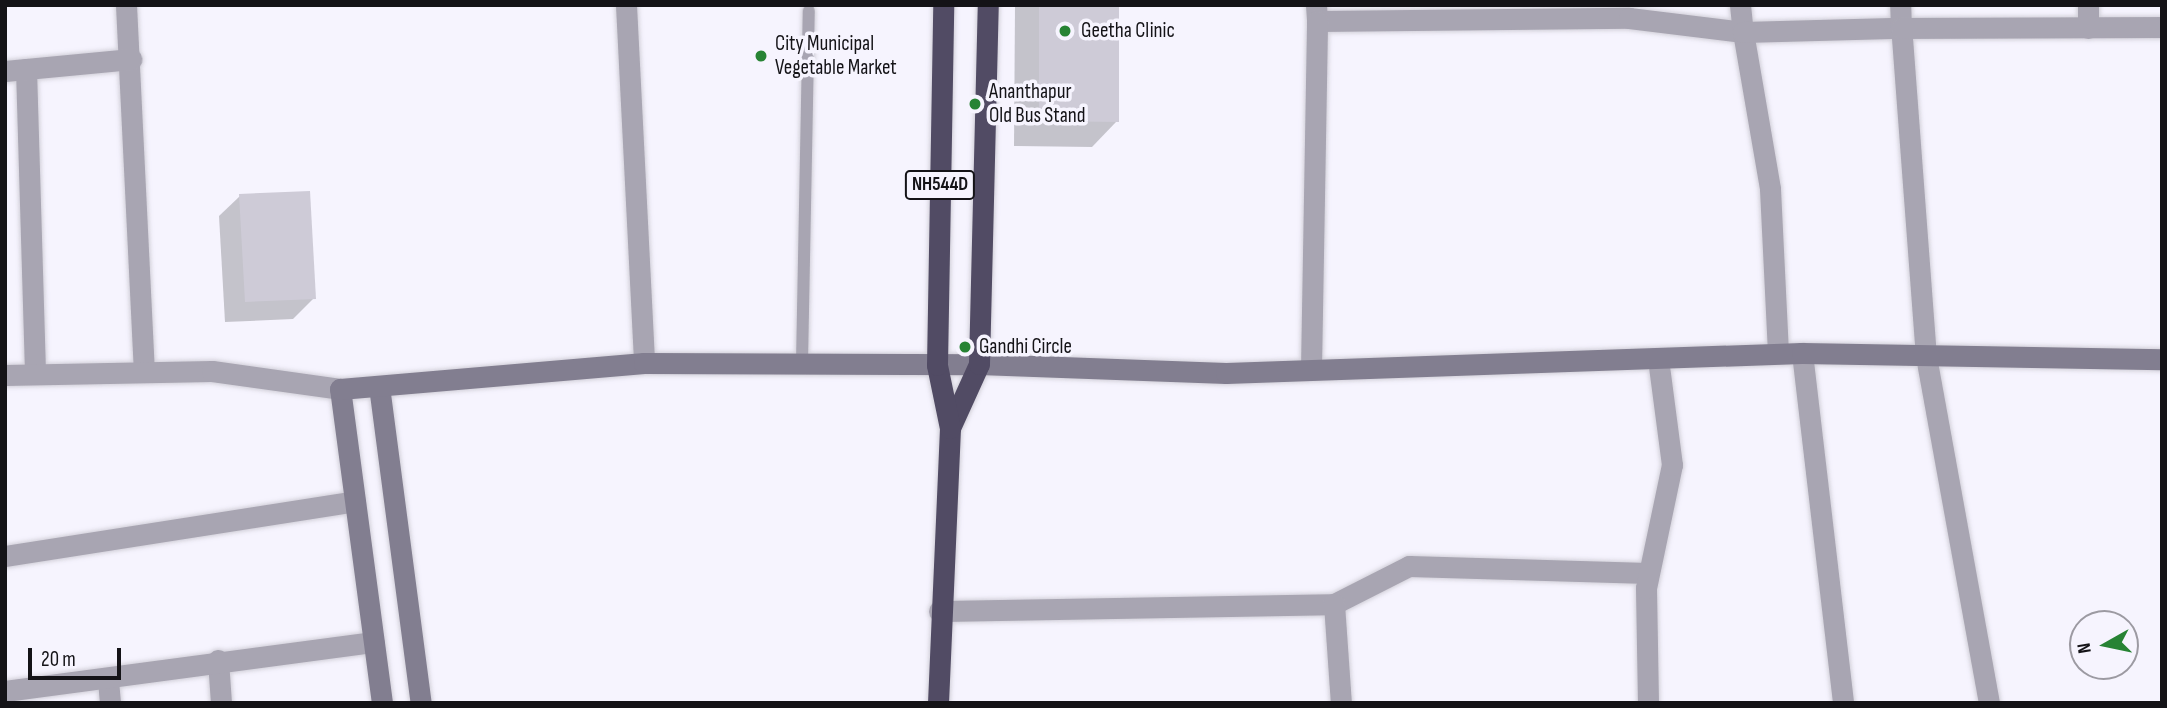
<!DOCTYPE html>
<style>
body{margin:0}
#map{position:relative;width:2167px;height:708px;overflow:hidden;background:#f6f4fe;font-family:"Sofia Sans Condensed",sans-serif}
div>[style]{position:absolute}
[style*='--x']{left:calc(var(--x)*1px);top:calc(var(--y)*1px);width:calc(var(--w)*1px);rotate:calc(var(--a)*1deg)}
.shadow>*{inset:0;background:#0003}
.building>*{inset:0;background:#cecbd7}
.roads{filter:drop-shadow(0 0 2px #d2d0d9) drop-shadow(0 0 2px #d2d0d9)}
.lane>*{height:12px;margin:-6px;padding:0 6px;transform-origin:6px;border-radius:6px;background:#a8a5b2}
.street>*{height:21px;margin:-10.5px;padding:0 10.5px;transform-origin:10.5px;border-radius:10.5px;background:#a8a5b2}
.secondary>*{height:21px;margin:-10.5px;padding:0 10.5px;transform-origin:10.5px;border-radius:10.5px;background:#827e90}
.highway>*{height:21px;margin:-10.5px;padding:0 10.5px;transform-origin:10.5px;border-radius:10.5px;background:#514b64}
.dots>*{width:19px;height:19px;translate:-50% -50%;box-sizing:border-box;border:4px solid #f6f4fe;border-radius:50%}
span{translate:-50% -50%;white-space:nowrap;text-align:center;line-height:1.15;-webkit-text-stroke:7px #f6f4fe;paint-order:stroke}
.shield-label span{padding:2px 5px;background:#f6f4fe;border:2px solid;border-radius:5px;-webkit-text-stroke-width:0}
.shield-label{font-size:19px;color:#141317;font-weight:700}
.poi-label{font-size:21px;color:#141317}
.left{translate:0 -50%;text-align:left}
.frame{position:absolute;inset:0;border:7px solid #141317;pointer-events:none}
.north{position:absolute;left:2069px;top:610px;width:70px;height:70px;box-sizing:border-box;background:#f6f4fe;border:2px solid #9c9aa2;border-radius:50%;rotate:261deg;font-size:19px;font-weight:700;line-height:28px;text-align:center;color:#141317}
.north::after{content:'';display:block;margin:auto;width:24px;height:32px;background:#278334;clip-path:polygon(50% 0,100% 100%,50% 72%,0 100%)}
.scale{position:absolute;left:28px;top:648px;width:93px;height:32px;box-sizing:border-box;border:4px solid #141317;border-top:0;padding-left:9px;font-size:21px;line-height:24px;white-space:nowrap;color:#141317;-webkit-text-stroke:5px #f6f4fe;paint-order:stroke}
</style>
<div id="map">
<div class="shadow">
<i style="clip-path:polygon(1015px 5px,1117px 5px,1117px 121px,1092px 147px,1014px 146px)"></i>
<i style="clip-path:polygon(240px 196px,314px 298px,293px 319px,225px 322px,219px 216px)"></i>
</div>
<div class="building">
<i style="clip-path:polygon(1039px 5px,1119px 5px,1119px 122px,1039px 121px)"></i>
<i style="clip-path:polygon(310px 191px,316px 299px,245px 302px,239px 194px)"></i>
</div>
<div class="roads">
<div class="lane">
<i style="--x:802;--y:363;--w:352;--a:-88.9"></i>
</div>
<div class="street">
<i style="--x:126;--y:5;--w:367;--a:87.2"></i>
<i style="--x:626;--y:5;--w:358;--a:87.1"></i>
<i style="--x:1316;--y:5;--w:16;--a:86"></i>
<i style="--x:1317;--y:21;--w:312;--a:-0.6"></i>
<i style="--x:1629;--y:18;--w:115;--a:7"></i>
<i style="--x:1743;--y:32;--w:159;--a:80.2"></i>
<i style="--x:1770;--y:189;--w:164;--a:87.2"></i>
<i style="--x:1740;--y:5;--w:27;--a:84"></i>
<i style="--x:1743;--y:32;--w:158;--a:-1.5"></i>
<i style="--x:1901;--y:28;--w:23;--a:-92"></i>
<i style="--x:2088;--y:28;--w:23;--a:-90"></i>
<i style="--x:26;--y:69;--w:304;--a:88.3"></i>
<i style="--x:5;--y:71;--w:127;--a:-5.4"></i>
<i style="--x:1802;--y:353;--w:352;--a:83.3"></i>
<i style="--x:1311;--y:369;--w:348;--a:-89"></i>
<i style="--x:5;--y:375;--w:207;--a:-1.1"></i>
<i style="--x:212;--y:371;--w:129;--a:8"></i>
<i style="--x:5;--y:556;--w:354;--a:-8.9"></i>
<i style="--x:1334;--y:604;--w:84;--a:-26.9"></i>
<i style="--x:1409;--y:566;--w:239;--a:1.7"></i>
<i style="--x:939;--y:611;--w:395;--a:-1"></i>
<i style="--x:1334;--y:604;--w:99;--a:86"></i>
<i style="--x:218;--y:660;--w:43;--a:86"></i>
<i style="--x:108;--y:680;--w:23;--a:85"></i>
<i style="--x:5;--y:691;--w:372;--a:-7.6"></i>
<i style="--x:1648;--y:703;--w:115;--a:-91"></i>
<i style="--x:1646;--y:588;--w:126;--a:-78.1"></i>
<i style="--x:1672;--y:465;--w:108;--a:-97.5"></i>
<i style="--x:1989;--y:703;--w:352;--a:-100.3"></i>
<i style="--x:1926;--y:357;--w:330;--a:-94.3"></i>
<i style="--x:1901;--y:28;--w:261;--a:-0.2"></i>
</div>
<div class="secondary">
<i style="--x:379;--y:386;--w:320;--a:82.5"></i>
<i style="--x:382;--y:703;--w:317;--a:-97.6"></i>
<i style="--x:340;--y:389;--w:305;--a:-4.9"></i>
<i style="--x:644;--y:363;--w:335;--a:0.2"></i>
<i style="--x:979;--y:364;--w:247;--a:2.1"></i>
<i style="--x:1226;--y:373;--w:576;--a:-1.99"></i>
<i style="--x:1802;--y:353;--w:360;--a:1"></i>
</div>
<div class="highway">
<i style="--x:950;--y:428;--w:70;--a:-65.6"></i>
<i style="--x:979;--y:364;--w:359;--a:-88.6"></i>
<i style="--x:938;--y:703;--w:275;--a:-87.5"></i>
<i style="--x:950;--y:428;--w:64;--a:-101.7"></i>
<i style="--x:937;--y:365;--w:360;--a:-89"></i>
</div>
</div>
<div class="dots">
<i style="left:1065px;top:31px;background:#278334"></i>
<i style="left:761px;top:56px;background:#278334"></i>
<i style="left:975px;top:104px;background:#278334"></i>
<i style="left:965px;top:347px;background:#278334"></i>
</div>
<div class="shield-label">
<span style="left:940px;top:185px">NH544D</span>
</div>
<div class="poi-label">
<span class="left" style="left:1081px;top:31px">Geetha Clinic</span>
<span class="left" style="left:775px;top:56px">City Municipal<br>Vegetable Market</span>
<span class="left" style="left:989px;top:104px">Ananthapur<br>Old Bus Stand</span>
<span class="left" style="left:979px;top:347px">Gandhi Circle</span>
</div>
<div class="frame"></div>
<div class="north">N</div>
<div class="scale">20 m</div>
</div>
